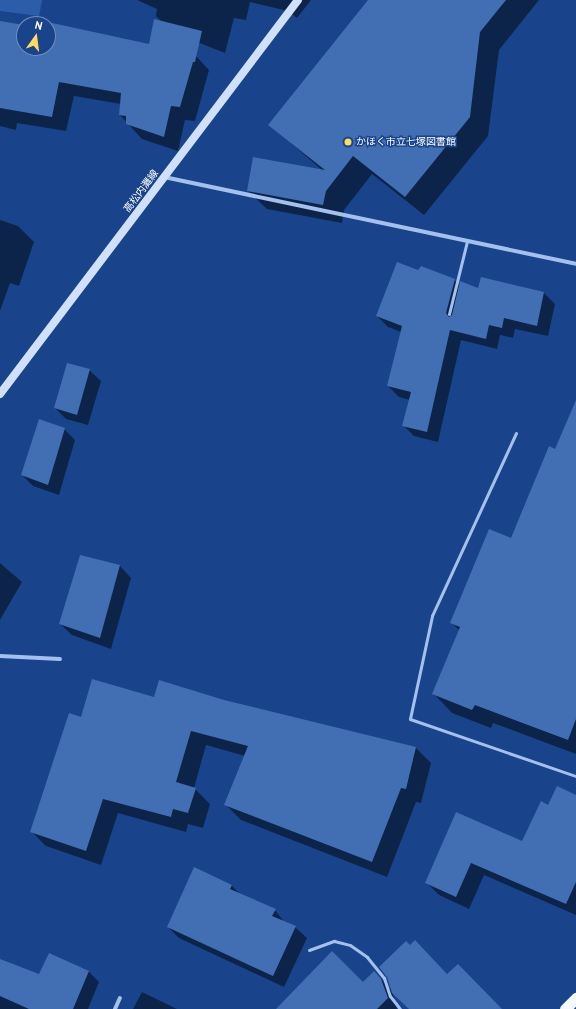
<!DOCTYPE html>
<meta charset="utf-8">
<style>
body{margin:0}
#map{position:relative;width:576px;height:1009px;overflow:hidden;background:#19448b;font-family:"PT Sans","Noto Sans JP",sans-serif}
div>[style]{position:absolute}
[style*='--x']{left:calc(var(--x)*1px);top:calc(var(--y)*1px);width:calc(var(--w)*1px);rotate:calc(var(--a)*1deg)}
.green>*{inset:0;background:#2c5da9}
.shadow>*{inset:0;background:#0007}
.building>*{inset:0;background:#426eb3}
.service>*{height:3px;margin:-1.5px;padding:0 1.5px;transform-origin:1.5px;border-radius:1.5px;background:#a4c1ee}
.minor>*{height:4px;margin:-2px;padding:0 2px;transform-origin:2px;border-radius:2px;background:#a4c1ee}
.secondary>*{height:8px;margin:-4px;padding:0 4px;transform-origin:4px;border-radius:4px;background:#d0e0fa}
.trunk>*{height:11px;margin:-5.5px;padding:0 5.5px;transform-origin:5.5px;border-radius:5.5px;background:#f4f8ff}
.dots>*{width:11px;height:11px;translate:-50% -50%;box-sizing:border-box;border:2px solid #19448b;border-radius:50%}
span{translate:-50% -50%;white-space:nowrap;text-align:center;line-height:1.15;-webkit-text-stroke:3px #19448b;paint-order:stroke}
.poi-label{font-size:10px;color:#fff}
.left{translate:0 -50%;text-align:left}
.street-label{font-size:10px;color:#fff}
.north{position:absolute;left:16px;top:16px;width:40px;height:40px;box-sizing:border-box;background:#19448b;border:1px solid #758fb9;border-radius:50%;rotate:14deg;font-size:11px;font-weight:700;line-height:16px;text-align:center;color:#fff}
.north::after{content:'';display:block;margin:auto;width:14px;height:18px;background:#ffda60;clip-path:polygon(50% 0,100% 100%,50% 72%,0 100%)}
</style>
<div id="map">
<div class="green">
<i style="clip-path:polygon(0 0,42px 0,39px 16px,0 11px)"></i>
</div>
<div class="shadow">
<i style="clip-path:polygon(137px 0,311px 0,297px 18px,288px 11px,250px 2px,246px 20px,234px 18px,225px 53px,172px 32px,156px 16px,157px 9px)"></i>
<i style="clip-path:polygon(369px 0,539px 0,499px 50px,488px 136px,424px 215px,372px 174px,344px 210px,342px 223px,267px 209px,248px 191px,322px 170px,270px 125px)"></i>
<i style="clip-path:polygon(0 22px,24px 26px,24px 48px,48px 48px,48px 24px,43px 24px,44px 22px,195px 55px,209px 70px,195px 121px,185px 120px,178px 151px,142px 139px,120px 115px,121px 104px,74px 96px,66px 131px,17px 123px,16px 130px,0 126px)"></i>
<i style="clip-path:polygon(0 220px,18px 226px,34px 242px,19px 286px,10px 283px,0 311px)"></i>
<i style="clip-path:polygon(418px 271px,454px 280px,460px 286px,479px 289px,544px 293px,555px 304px,548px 336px,515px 329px,513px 338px,500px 335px,497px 349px,461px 340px,438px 442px,414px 436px,403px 425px,410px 400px,399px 397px,388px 386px,401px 332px,388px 327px,377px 316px)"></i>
<i style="clip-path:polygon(89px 370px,101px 381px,88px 425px,66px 419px,55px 408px)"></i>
<i style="clip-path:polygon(64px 429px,75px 440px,59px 495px,33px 486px,22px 475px)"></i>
<i style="clip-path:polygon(576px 432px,576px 754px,493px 723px,491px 728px,452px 713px,434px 694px,459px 630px,451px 622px,512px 540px,556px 450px)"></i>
<i style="clip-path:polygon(80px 556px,120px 566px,131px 578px,111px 649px,72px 635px,60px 624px)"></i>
<i style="clip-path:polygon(0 563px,22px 582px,0 620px)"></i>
<i style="clip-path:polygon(155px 698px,224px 701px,416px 748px,431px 763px,421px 803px,416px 802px,387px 877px,241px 820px,226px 805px,245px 756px,206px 745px,194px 788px,210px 804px,203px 828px,188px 824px,186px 832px,118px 813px,101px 865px,46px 846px,31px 831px,81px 719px)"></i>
<i style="clip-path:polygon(576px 796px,576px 915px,484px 875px,469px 909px,439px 895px,426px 882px,456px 813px,522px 842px)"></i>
<i style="clip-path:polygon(194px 869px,232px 886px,240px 894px,275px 910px,285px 923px,295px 927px,307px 938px,284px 987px,179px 938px,168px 927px)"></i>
<i style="clip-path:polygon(49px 954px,89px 972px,99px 982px,88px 1009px,0 1009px,0 960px,40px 976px)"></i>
<i style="clip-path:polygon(374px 972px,392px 991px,397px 1009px,278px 1009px,363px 983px)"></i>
<i style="clip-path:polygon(142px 992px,177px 1009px,133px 1009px)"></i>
</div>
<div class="building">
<i style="clip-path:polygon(368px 0,506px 0,480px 32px,470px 117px,405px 197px,353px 156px,326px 191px,323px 205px,247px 191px,253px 157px,325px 170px,268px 125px)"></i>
<i style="clip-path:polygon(154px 19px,202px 31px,195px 62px,193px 62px,180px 107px,171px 106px,164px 137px,126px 124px,126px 116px,119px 115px,121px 93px,59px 82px,52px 117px,0 108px,0 21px,24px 25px,24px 48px,48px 48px,48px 24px,42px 24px,43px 21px,149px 44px)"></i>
<i style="clip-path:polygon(397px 262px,418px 270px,421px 266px,455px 279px,446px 313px,449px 317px,452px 315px,460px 281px,478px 288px,481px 277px,544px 292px,537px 326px,504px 318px,502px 328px,489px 325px,486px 339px,450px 330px,427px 432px,402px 426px,411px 392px,387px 386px,402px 326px,376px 316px)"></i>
<i style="clip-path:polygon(67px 363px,90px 369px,77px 415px,54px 408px)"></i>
<i style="clip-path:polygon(576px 400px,576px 719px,568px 740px,475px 705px,472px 710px,432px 694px,460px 627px,450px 623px,489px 529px,511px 538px,549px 446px,555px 449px)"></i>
<i style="clip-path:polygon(39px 419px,65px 428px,48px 485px,21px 475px)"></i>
<i style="clip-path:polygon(80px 555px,120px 565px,100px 638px,59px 624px)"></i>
<i style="clip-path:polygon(92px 679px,154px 697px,159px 680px,224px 700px,416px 747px,406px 789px,401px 788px,372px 862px,224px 805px,248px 746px,191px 731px,176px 782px,196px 788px,188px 813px,173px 809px,171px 817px,103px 799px,86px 851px,30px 832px,69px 713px,81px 717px)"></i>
<i style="clip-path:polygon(557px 786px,576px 795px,576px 882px,566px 904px,471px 863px,456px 897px,425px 883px,456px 812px,522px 841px,541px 801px,548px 805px)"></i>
<i style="clip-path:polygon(194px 867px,232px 885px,230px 889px,276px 909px,272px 916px,296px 926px,273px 976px,167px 927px)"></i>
<i style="clip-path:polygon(415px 940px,447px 974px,458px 964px,502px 1009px,409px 1009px,392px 993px,387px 977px,379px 967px,406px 941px,410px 945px)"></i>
<i style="clip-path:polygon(332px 951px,363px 982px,374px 971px,381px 979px,388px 998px,377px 1009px,276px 1009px)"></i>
<i style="clip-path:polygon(49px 953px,89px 971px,73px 1009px,29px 1009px,0 996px,0 959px,39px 974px)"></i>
</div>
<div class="service">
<i style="--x:449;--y:314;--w:75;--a:-76.1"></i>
<i style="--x:516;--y:433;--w:201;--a:114.7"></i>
<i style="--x:432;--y:616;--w:105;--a:102.1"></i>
<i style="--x:410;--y:719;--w:176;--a:19"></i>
<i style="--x:309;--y:950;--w:27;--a:-20"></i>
<i style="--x:334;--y:941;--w:16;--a:14"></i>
<i style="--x:350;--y:945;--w:21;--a:35"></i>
<i style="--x:367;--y:957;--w:27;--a:51"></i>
<i style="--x:384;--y:978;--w:19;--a:72"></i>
<i style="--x:390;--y:996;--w:16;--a:52"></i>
</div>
<div class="minor">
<i style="--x:164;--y:177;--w:421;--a:11.9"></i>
<i style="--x:0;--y:656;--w:60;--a:2.9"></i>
<i style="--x:115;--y:1009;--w:12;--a:-66"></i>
</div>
<div class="secondary">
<i style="--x:0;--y:394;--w:494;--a:-52.9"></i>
</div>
<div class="trunk">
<i style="--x:565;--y:1009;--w:16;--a:-45"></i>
</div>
<div class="dots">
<i style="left:348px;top:142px;background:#ffda60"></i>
</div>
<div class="poi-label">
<span class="left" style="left:356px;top:142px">かほく市立七塚図書館</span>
</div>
<div class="street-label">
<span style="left:141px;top:191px;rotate:-53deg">高松内灘線</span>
</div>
<div class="north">N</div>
</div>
